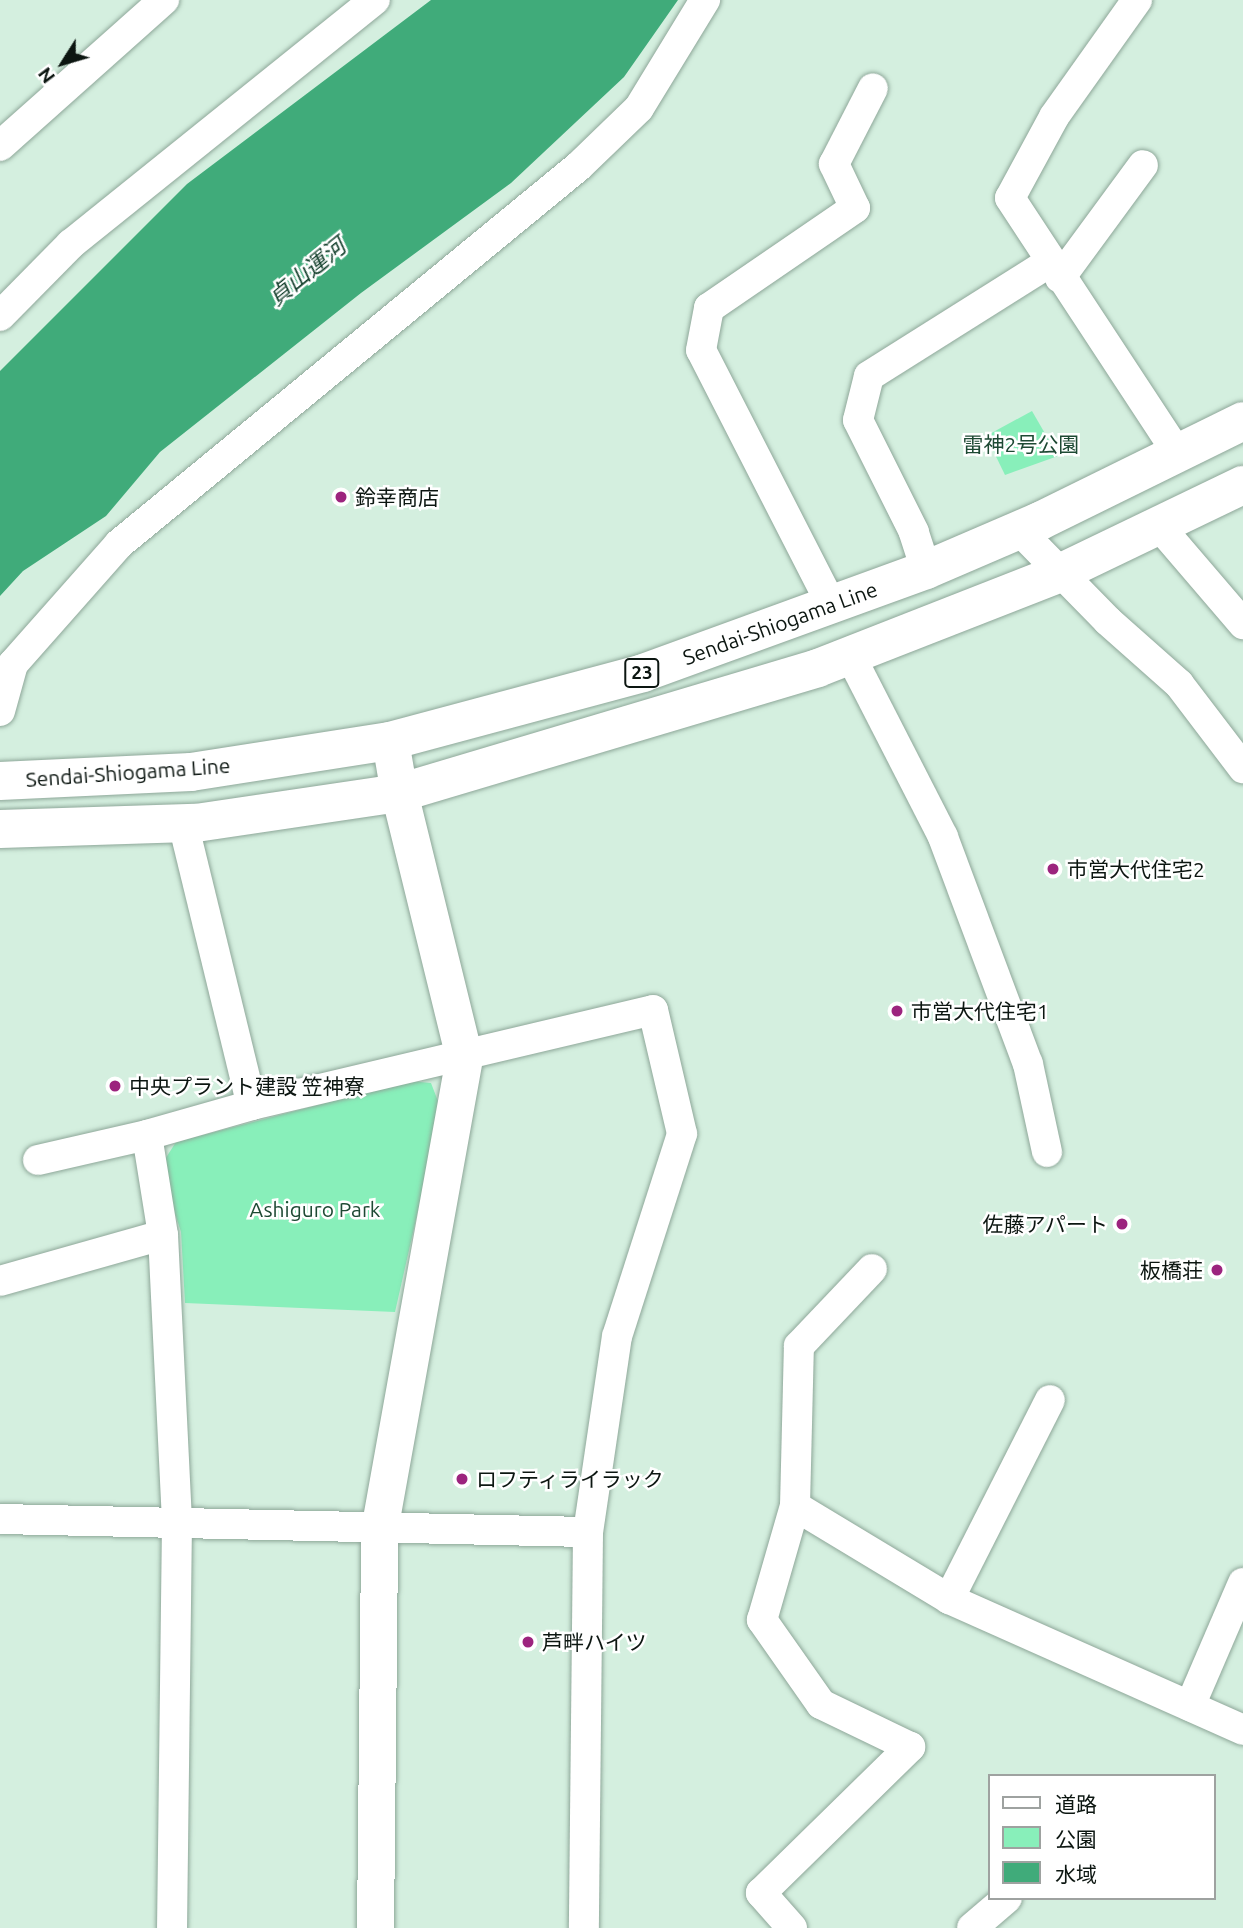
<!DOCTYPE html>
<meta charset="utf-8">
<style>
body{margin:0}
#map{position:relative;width:1243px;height:1928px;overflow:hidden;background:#d4efdf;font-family:Ubuntu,"Noto Sans JP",sans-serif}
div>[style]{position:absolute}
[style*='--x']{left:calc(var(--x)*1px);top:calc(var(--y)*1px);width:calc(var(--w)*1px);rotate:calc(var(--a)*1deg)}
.green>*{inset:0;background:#88efba}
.water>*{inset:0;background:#40ab7a}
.roads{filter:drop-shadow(0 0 2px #8ea799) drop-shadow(0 0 2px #8ea799)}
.minor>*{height:30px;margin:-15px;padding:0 15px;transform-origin:15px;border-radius:15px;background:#fff}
.tertiary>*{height:37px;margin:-18.5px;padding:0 18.5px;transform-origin:18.5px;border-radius:18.5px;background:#fff}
.primary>*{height:38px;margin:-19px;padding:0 19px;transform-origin:19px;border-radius:19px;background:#fff}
.dots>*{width:19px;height:19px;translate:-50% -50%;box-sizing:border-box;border:4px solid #fff;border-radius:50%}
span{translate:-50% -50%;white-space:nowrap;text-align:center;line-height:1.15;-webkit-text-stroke:5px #fff;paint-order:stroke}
.shield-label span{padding:2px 5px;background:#fff;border:2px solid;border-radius:5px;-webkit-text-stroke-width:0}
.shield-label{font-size:19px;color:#0c1611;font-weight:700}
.park-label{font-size:21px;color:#1e4a34}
.poi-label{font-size:21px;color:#0c1611}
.left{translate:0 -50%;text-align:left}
.right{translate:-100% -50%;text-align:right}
.street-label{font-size:21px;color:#0c1611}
.water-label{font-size:23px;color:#113e2a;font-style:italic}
.legend{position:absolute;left:988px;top:1774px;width:228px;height:126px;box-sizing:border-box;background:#fff;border:2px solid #9ea2a0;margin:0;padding:9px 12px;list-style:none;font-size:21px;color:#0c1611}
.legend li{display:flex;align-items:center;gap:14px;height:35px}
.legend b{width:35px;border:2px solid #9ea2a0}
.north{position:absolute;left:28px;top:28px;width:70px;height:70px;-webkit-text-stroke:5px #fff;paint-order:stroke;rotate:233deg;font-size:19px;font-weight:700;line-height:28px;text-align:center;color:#0c1611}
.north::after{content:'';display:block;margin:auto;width:24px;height:32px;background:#0c1611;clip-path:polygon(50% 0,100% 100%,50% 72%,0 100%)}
</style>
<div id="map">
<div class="green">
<i style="clip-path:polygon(1032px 411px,1058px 456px,1005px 475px,986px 436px)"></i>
<i style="clip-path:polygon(410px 1081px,431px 1083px,441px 1109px,395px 1312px,185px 1303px,181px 1232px,160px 1167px,176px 1142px)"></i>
</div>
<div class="water">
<i style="clip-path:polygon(431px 0,678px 0,624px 77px,511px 183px,361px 293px,160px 452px,106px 516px,23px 571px,0 596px,0 371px,187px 184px)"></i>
</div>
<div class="roads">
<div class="minor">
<i style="--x:1137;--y:0;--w:143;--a:125.4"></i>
<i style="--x:1054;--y:117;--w:92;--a:118.5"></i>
<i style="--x:1010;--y:198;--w:308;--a:56.7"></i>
<i style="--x:0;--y:146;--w:220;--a:-41.7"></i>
<i style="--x:1060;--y:278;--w:140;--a:-53.7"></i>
<i style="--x:0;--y:316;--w:101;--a:-45.4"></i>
<i style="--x:71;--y:244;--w:390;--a:-38.8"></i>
<i style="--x:1160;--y:527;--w:128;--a:49.4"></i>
<i style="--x:1019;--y:530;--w:127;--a:45.6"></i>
<i style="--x:1108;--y:621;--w:95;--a:41.6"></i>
<i style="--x:1179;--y:684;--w:106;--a:52.7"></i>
<i style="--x:926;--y:570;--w:40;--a:-108"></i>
<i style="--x:914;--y:532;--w:125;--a:-116.6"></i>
<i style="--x:858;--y:420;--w:45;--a:-76"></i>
<i style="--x:869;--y:376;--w:214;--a:-32.2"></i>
<i style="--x:831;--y:604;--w:285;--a:-117.1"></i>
<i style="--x:701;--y:350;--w:43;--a:-79.2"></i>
<i style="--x:709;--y:308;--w:177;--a:-34.4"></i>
<i style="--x:855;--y:208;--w:49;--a:-115.5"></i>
<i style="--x:834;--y:164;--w:85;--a:-62.8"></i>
<i style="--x:850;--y:655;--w:204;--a:62.9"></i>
<i style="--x:943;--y:837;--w:242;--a:69.5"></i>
<i style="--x:1028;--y:1064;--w:90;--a:77.8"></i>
<i style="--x:0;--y:711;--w:49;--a:-74.5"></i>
<i style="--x:13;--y:664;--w:160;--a:-48.5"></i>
<i style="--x:119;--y:544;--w:595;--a:-39.41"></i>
<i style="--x:579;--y:166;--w:83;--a:-44"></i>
<i style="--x:639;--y:108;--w:127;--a:-58.6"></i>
<i style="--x:183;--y:823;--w:290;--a:76.3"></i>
<i style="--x:38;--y:1160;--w:112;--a:-12.9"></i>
<i style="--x:163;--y:1235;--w:287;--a:87.2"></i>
<i style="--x:177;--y:1522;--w:406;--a:90.7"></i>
<i style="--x:0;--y:1281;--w:169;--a:-15.8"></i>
<i style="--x:163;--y:1235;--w:101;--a:-99.1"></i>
<i style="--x:147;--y:1135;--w:109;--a:-15.9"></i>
<i style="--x:252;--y:1105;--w:412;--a:-13.3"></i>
<i style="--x:653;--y:1010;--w:127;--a:76.8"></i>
<i style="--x:682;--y:1134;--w:212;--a:107.8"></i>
<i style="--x:617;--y:1336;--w:198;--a:98.4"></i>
<i style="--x:588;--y:1532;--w:396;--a:90.6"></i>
<i style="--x:795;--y:1506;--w:160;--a:-88.6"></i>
<i style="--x:799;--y:1346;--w:106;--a:-46.5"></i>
<i style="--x:0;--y:1519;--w:588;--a:1.27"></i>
<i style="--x:949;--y:1599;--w:223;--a:-63.1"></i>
<i style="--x:1190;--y:1706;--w:134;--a:-66.7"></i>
<i style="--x:792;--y:1928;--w:47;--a:-131.5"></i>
<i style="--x:761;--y:1893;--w:209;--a:-44.4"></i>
<i style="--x:910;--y:1747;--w:99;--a:-154.2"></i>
<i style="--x:821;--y:1704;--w:103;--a:-125.1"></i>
<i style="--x:762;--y:1620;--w:119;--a:-73.9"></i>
<i style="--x:795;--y:1506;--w:180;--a:31.1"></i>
<i style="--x:949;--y:1599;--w:322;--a:24"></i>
<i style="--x:972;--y:1928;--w:46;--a:-40.6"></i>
</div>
<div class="tertiary">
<i style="--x:375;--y:1928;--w:398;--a:-89.4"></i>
<i style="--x:379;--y:1530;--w:481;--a:-79.8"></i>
<i style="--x:464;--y:1057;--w:272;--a:-103.8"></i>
<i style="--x:399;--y:793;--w:53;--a:-99.8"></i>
</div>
<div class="primary">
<i style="--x:0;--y:781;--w:191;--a:-2.7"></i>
<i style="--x:191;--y:772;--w:201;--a:-8.9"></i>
<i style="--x:390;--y:741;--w:262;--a:-15"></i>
<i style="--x:643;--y:673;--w:301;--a:-20"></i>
<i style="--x:926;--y:570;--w:124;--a:-23.3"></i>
<i style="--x:1040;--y:521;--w:226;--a:-26.2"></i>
<i style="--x:0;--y:829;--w:196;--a:-1.8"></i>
<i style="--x:196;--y:823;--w:205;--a:-8.4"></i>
<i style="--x:399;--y:793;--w:437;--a:-16.6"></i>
<i style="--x:818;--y:668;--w:260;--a:-21.4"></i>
<i style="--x:1060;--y:573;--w:203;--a:-25.7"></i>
</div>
</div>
<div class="dots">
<i style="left:341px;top:497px;background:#9c247e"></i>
<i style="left:1053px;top:869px;background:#9c247e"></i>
<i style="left:897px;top:1011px;background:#9c247e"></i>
<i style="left:115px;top:1086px;background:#9c247e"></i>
<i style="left:1122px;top:1224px;background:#9c247e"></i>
<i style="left:1217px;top:1270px;background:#9c247e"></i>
<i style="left:462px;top:1479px;background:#9c247e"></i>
<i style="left:528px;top:1642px;background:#9c247e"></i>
</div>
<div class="shield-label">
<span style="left:642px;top:673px">23</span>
</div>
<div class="park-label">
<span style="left:1021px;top:444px">雷神2号公園</span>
<span style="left:315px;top:1209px">Ashiguro Park</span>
</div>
<div class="poi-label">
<span class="left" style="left:355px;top:497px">鈴幸商店</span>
<span class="left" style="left:1067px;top:869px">市営大代住宅2</span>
<span class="left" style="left:911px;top:1011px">市営大代住宅1</span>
<span class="left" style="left:129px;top:1086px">中央プラント建設 笠神寮</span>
<span class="right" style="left:1108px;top:1224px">佐藤アパート</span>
<span class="right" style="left:1203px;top:1270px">板橋荘</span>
<span class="left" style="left:476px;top:1479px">ロフティライラック</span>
<span class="left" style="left:542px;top:1642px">芦畔ハイツ</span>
</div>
<div class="street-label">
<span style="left:780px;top:623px;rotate:-20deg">Sendai-Shiogama Line</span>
<span style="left:128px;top:772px;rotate:-4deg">Sendai-Shiogama Line</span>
</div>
<div class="water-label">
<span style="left:307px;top:272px;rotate:-39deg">貞山運河</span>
</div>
<ul class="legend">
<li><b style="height:9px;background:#fff"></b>道路</li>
<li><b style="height:19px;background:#88efba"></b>公園</li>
<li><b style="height:19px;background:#40ab7a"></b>水域</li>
</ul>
<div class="north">N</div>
</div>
